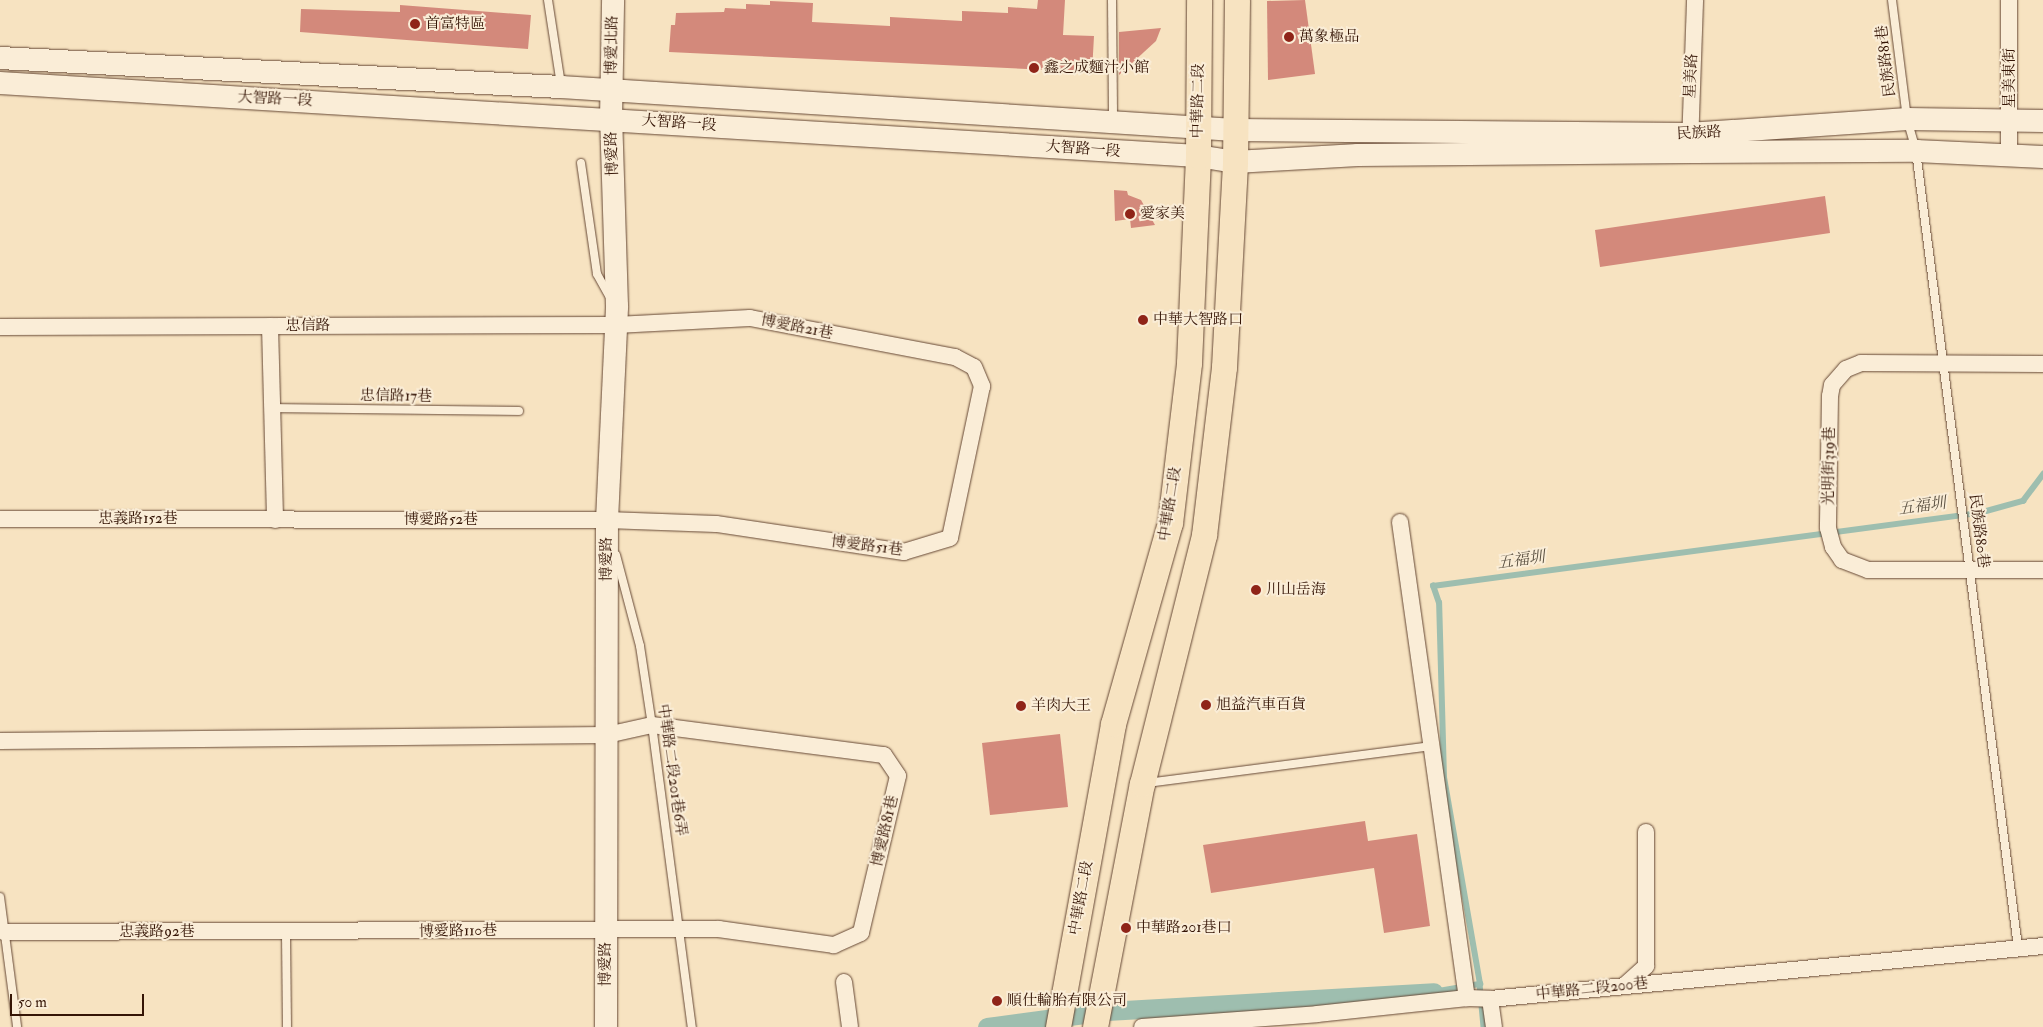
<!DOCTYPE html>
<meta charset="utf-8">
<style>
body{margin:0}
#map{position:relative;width:2043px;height:1027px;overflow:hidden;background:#f7e3c1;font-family:"IM FELL Double Pica","Noto Serif TC",serif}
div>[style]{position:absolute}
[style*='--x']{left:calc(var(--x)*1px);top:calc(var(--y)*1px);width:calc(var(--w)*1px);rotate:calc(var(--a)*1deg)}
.stream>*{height:5.5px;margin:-2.75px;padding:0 2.75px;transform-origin:2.75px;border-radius:2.75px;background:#9ebeaf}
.canal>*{height:19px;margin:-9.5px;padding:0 9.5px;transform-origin:9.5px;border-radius:9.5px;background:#9ebeaf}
.building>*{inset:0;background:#d3897b}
.roads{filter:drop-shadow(0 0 1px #664835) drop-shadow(0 0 1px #664835)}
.lane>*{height:8px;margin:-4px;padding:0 4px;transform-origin:4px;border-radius:4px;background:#faedd7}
.street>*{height:16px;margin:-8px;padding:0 8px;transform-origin:8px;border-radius:8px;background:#faedd7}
.secondary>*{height:22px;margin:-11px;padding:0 11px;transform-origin:11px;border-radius:11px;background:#faedd7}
.primary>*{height:25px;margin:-12.5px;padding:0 12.5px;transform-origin:12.5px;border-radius:12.5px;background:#f7e3c1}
.dots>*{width:14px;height:14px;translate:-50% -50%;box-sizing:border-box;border:2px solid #faedd7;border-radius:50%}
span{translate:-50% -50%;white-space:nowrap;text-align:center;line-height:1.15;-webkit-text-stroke:4px #faedd7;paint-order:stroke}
.poi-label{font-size:15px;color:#351506}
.left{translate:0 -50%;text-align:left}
.street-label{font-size:15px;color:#351506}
.water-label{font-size:16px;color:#5a5041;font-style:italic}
.scale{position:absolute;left:10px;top:994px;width:134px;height:22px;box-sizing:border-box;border:2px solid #351506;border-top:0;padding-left:6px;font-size:15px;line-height:18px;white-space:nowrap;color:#351506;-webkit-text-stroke:4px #faedd7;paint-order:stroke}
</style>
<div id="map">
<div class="stream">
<i style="--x:1480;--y:984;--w:43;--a:84.7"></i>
<i style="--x:1433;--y:992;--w:48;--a:-9.7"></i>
<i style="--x:1480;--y:984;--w:209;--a:-99.9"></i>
<i style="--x:1444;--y:778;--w:175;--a:-91.6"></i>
<i style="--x:1439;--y:603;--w:18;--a:-109"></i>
<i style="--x:1433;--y:586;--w:551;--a:-7.62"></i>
<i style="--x:1979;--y:513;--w:46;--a:-15.3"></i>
<i style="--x:2023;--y:501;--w:34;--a:-53"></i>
</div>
<div class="canal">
<i style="--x:987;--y:1027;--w:121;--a:-7.6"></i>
<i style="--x:1107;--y:1011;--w:327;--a:-3.3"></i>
</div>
<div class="building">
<i style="clip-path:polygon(1038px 0,1065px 0,1063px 35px,1094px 36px,1092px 72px,669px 52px,671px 25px,675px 25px,676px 13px,724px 12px,725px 8px,746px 9px,746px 4px,770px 5px,770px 1px,813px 3px,812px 22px,890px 26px,890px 17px,962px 21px,962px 11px,1008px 13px,1008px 7px,1037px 9px)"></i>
<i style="clip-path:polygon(1305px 0,1315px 74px,1268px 80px,1267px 1px)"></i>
<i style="clip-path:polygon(400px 5px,531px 15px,528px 49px,300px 32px,301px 9px,400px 12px)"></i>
<i style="clip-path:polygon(1161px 28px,1156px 41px,1119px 75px,1119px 32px)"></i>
<i style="clip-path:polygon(1114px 190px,1127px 191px,1128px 195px,1141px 200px,1155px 225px,1131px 228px,1130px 219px,1115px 221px)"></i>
<i style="clip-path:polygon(1825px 196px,1830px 233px,1600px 267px,1595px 230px)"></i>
<i style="clip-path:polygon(1060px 734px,1068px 807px,990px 815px,982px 743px)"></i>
<i style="clip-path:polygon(1365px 821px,1368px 841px,1417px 834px,1430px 926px,1384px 933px,1374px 868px,1211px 893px,1203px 845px)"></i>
</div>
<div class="roads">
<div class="lane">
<i style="--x:548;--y:0;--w:86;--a:81.3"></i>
<i style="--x:1112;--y:0;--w:121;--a:89.5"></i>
<i style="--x:1892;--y:0;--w:120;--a:82.8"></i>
<i style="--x:1907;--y:119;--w:33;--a:74"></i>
<i style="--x:1916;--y:151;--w:803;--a:82.7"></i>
<i style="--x:581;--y:163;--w:112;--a:81.8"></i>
<i style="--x:597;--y:274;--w:29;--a:61"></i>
<i style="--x:272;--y:408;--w:247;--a:0.7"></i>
<i style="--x:616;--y:555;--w:94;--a:75.2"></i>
<i style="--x:640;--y:646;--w:80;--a:81.4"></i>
<i style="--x:652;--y:725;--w:305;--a:82.5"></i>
<i style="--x:1147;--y:783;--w:285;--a:-7.4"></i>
<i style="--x:0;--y:897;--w:131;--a:82.5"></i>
<i style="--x:286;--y:933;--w:94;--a:89.4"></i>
</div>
<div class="street">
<i style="--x:1690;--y:145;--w:145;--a:-88"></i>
<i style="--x:2009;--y:156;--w:156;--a:-90"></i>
<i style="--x:270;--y:326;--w:194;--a:88.5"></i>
<i style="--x:0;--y:327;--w:616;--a:-0.19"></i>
<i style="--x:616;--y:325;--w:134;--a:-3"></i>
<i style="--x:750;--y:318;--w:209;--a:10.8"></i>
<i style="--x:955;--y:357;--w:21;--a:28"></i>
<i style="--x:974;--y:367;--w:21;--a:67"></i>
<i style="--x:982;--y:386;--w:155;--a:101.9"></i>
<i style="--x:950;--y:538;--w:48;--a:163.1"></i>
<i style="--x:904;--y:552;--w:190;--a:-171.5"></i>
<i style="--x:716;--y:524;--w:109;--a:-177.9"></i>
<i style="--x:607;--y:520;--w:607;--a:-179.91"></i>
<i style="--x:2043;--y:364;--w:182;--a:-179.7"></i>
<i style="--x:1861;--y:363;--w:16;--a:158"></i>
<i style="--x:1846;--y:369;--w:21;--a:131"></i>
<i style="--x:1832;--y:385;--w:11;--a:100"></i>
<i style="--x:1830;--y:396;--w:132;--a:90.9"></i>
<i style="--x:1828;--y:528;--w:20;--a:75"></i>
<i style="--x:1833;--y:547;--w:16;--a:55"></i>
<i style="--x:1842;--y:560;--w:28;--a:21"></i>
<i style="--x:1868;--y:570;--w:175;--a:0"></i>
<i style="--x:1400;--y:522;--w:481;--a:82"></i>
<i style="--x:0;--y:741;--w:607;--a:-0.57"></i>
<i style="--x:607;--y:735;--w:46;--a:-12.5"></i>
<i style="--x:652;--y:725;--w:234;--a:7.4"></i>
<i style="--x:884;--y:755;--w:25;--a:56"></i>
<i style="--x:898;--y:776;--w:161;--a:103.3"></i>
<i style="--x:861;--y:933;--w:30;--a:156"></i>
<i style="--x:834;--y:945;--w:116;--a:-172.1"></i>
<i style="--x:719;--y:929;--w:715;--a:179.76"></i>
<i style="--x:844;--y:982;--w:45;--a:82.4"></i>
<i style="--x:1624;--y:986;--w:30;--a:-42"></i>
<i style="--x:1646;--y:966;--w:134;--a:-90"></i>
<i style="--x:1490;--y:999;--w:28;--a:82"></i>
<i style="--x:1142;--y:1027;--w:175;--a:-4.2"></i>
<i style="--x:1317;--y:1014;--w:151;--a:-6.1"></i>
<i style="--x:1467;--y:998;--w:23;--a:2"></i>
<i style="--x:1490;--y:999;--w:556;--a:-5.47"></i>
</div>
<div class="secondary">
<i style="--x:0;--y:58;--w:562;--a:2.96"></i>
<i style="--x:561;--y:87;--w:675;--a:3.65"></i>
<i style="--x:1235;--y:130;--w:453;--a:0.5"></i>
<i style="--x:1688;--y:134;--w:220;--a:-3.9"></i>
<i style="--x:1907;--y:119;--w:136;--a:0.8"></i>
<i style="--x:0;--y:83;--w:1200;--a:3.49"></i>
<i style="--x:1198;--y:156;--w:37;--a:9"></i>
<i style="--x:1235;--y:162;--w:123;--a:-3.3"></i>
<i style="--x:1358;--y:155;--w:333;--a:-0.5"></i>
<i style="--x:1691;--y:152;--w:225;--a:-0.3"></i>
<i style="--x:1916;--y:151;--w:127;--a:2.7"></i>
<i style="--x:606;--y:1027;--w:507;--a:-89.89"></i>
<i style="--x:607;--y:520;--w:214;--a:-87.3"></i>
<i style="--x:617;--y:306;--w:187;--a:-91.8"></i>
<i style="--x:611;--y:119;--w:119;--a:-89"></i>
</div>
<div class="primary">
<i style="--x:1058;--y:1027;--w:308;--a:-79.7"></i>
<i style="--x:1113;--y:724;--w:209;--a:-74.2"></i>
<i style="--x:1170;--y:523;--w:161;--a:-83.2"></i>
<i style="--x:1189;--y:363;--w:207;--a:-87.5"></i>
<i style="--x:1198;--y:156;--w:156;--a:-89.6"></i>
<i style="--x:1095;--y:1027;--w:248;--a:-79.1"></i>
<i style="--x:1142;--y:784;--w:257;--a:-76"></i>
<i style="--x:1204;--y:535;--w:169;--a:-83.2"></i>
<i style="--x:1224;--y:367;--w:205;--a:-86.9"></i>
<i style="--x:1235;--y:162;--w:162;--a:-89.3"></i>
</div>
</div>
<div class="dots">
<i style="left:415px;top:24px;background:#8f2418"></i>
<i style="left:1289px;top:37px;background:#8f2418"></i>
<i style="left:1034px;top:68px;background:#8f2418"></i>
<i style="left:1130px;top:214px;background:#8f2418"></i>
<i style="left:1143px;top:320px;background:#8f2418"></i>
<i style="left:1256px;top:590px;background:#8f2418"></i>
<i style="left:1206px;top:705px;background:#8f2418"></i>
<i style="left:1021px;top:706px;background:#8f2418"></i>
<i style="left:1126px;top:928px;background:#8f2418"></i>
<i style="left:997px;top:1001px;background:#8f2418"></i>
</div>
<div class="poi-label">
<span class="left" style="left:425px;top:24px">首富特區</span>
<span class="left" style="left:1299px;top:37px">萬象極品</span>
<span class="left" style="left:1044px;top:68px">鑫之成麵汁小館</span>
<span class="left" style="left:1140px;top:214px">愛家美</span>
<span class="left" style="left:1153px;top:320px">中華大智路口</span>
<span class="left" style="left:1266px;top:590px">川山岳海</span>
<span class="left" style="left:1216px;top:705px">旭益汽車百貨</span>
<span class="left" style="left:1031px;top:706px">羊肉大王</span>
<span class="left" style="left:1136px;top:928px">中華路201巷口</span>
<span class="left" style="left:1007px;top:1001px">順仕輪胎有限公司</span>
</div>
<div class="street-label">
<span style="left:612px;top:45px;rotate:-89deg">博愛北路</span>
<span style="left:1886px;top:61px;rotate:-97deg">民族路81巷</span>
<span style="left:1691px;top:76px;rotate:-87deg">星美路</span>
<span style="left:2010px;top:78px;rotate:-90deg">星美東街</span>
<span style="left:275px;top:99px;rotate:3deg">大智路一段</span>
<span style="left:1198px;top:101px;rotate:-89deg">中華路二段</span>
<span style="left:679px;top:123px;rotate:4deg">大智路一段</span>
<span style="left:1699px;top:133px;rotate:-3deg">民族路</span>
<span style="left:1083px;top:149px;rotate:4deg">大智路一段</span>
<span style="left:612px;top:154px;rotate:-92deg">博愛路</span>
<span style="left:308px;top:326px">忠信路</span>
<span style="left:797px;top:327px;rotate:11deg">博愛路21巷</span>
<span style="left:396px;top:396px;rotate:1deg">忠信路17巷</span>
<span style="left:1829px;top:466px;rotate:-89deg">光明街319巷</span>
<span style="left:1170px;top:504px;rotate:-81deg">中華路二段</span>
<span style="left:138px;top:519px">忠義路152巷</span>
<span style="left:441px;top:520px">博愛路52巷</span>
<span style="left:1979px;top:531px;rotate:83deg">民族路80巷</span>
<span style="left:867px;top:546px;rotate:7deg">博愛路51巷</span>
<span style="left:607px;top:559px;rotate:-90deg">博愛路</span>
<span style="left:672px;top:770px;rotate:82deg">中華路二段201巷6弄</span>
<span style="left:885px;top:831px;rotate:-77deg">博愛路81巷</span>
<span style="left:1081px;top:898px;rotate:-80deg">中華路二段</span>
<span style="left:458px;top:931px;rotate:-1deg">博愛路110巷</span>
<span style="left:157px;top:932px">忠義路92巷</span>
<span style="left:606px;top:964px;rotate:-90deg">博愛路</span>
<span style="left:1592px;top:989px;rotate:-6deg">中華路二段200巷</span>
</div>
<div class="water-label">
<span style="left:1922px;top:506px;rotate:-8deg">五福圳</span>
<span style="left:1521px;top:560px;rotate:-8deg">五福圳</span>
</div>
<div class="scale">50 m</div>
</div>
